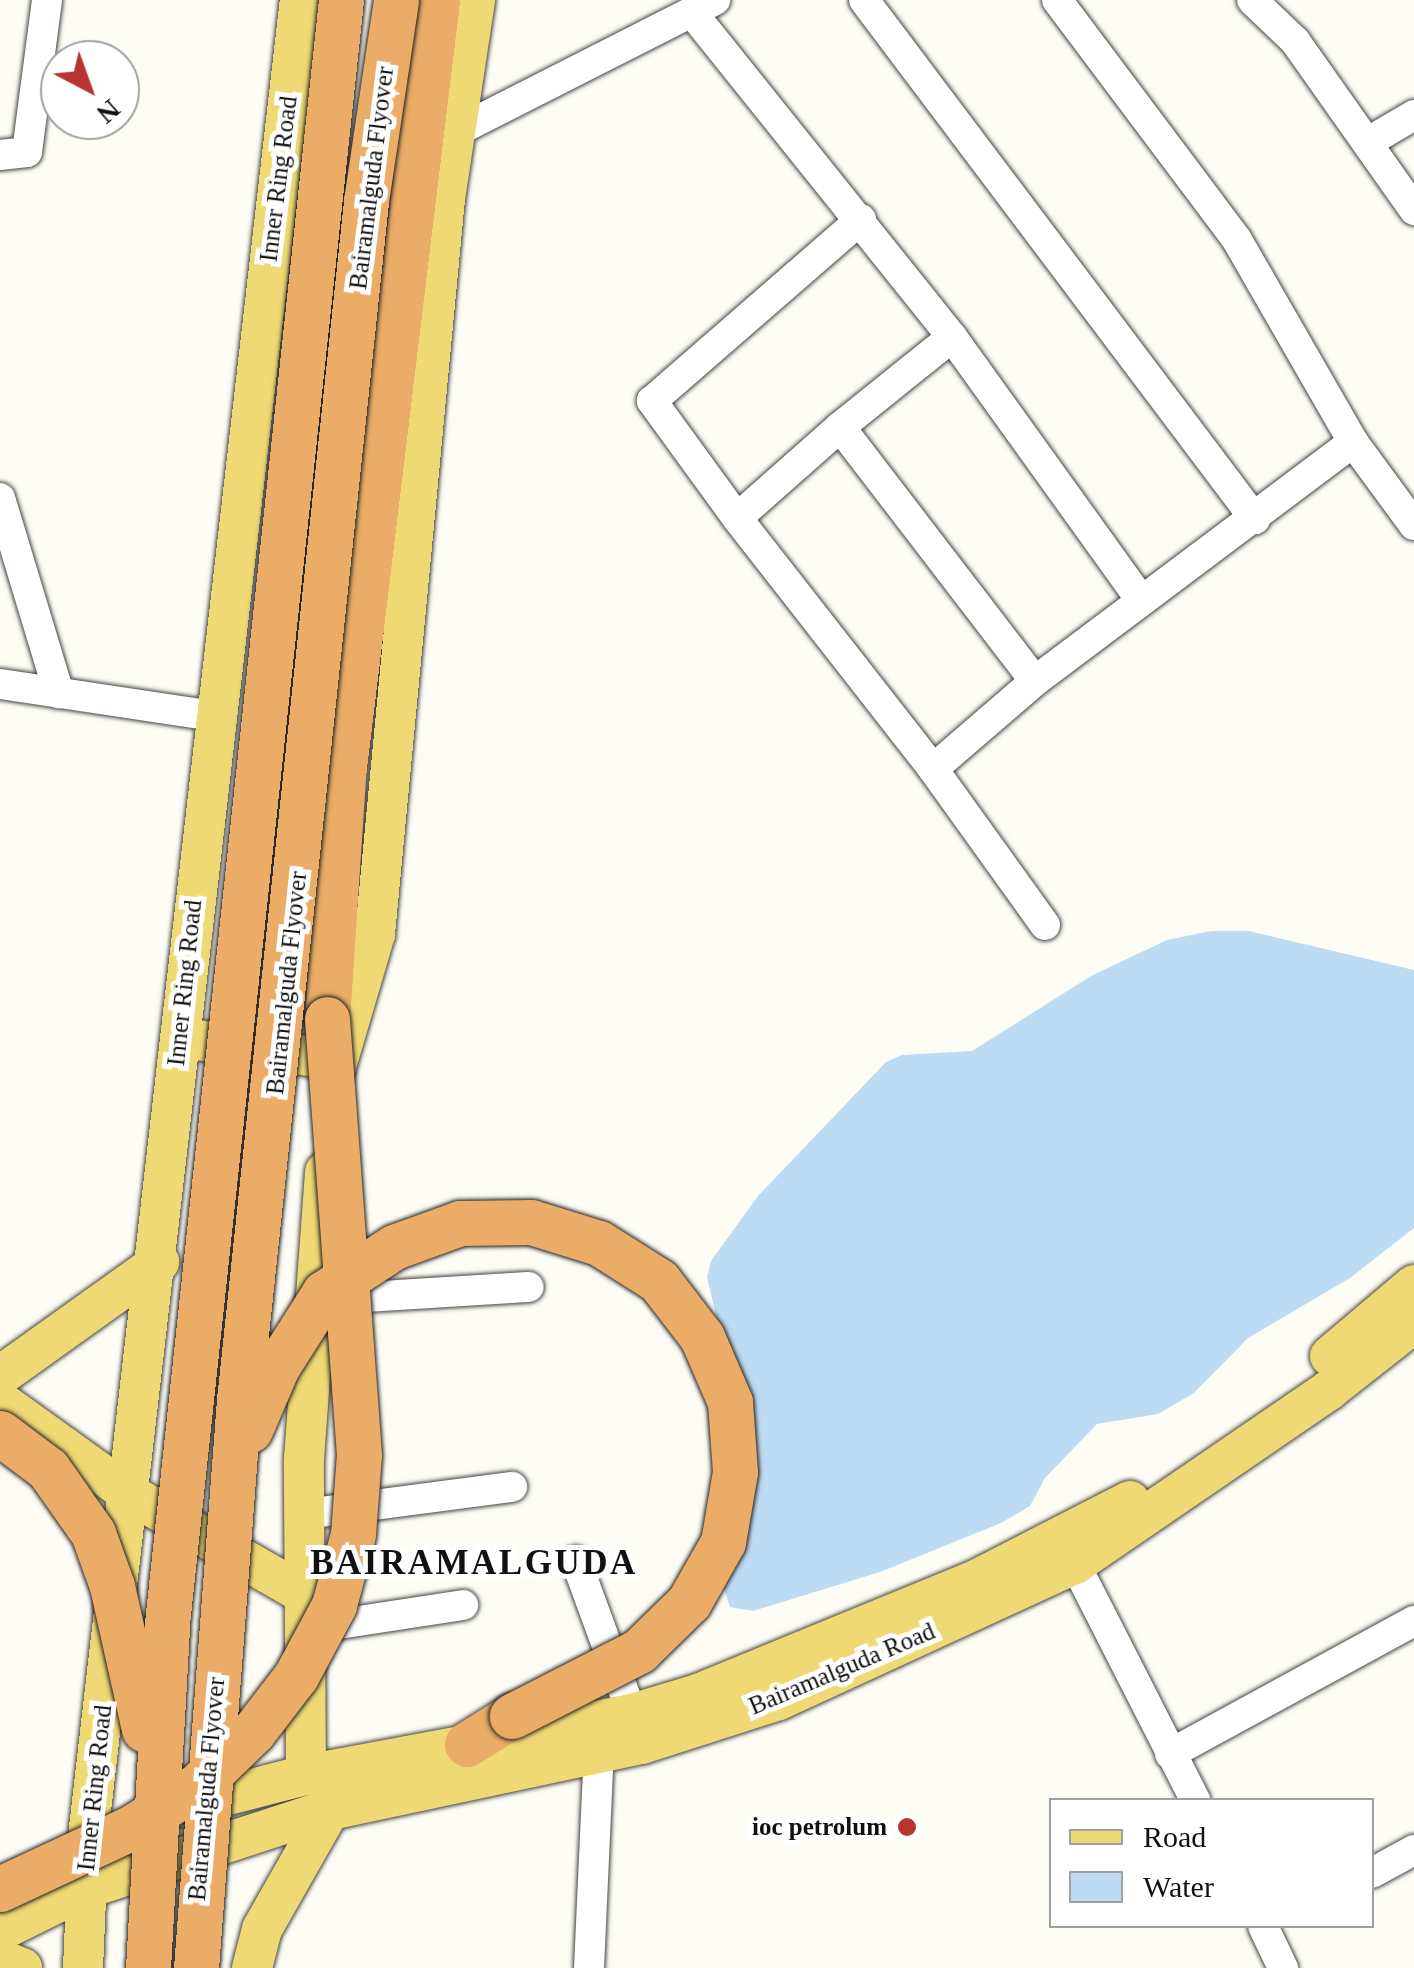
<!DOCTYPE html>
<style>
body{margin:0}
#map{position:relative;width:1414px;height:1968px;overflow:hidden;background:#fefdf5;font-family:Georgia,serif}
div>[style]{position:absolute}
[style*='--x']{left:calc(var(--x)*1px);top:calc(var(--y)*1px);width:calc(var(--w)*1px);rotate:calc(var(--a)*1deg)}
.water>*{inset:0;background:#bddbf3}
.roads{filter:drop-shadow(0 0 2px #444) drop-shadow(0 0 2px #444)}
.minor>*{height:30px;margin:-15px;padding:0 15px;transform-origin:15px;border-radius:15px;background:#fff}
.major>*{height:40px;margin:-20px;padding:0 20px;transform-origin:20px;border-radius:20px;background:#efd974}
.highway>*{height:45px;margin:-22.5px;padding:0 22.5px;transform-origin:22.5px;border-radius:22.5px;background:#eaac67}
.bridges{filter:drop-shadow(0 0 2px #222) drop-shadow(0 0 2px #222)}
.highway-bridge>*{height:45px;margin:-22.5px;padding:0 22.5px;transform-origin:22.5px;border-radius:22.5px;background:#eaac67}
.dots>*{width:28px;height:28px;translate:-50% -50%;box-sizing:border-box;border:5px solid #fff;border-radius:50%}
span{translate:-50% -50%;white-space:nowrap;text-align:center;line-height:1.15;-webkit-text-stroke:10px #fff;paint-order:stroke}
.street-label{font-size:25px;color:#111}
.poi-label{font-size:25px;color:#111;font-weight:700}
.right{translate:-100% -50%;text-align:right}
.district-label{font-size:35px;color:#111;font-weight:700;letter-spacing:2.5px}
.legend{position:absolute;left:1049px;top:1798px;width:325px;height:130px;box-sizing:border-box;background:#fff;border:2px solid #a0a0a0;margin:0;padding:12px 18px;list-style:none;font-size:30px;color:#111}
.legend li{display:flex;align-items:center;gap:20px;height:50px}
.legend b{width:50px;border:2px solid #a0a0a0}
.north{position:absolute;left:40px;top:40px;width:100px;height:100px;box-sizing:border-box;background:#fff;border:2px solid #a0a0a0;border-radius:50%;rotate:139deg;font-size:28px;font-weight:700;line-height:40px;text-align:center;color:#111}
.north::after{content:'';display:block;margin:auto;width:35px;height:45px;background:#b83331;clip-path:polygon(50% 0,100% 100%,50% 72%,0 100%)}
</style>
<div id="map">
<div class="water">
<i style="clip-path:polygon(1211px 931px,1249px 931px,1414px 970px,1414px 1228px,1350px 1278px,1248px 1338px,1194px 1393px,1158px 1414px,1097px 1424px,1045px 1478px,1030px 1506px,1001px 1523px,880px 1572px,753px 1611px,730px 1607px,722px 1583px,719px 1328px,707px 1277px,711px 1261px,758px 1196px,886px 1062px,902px 1055px,972px 1051px,1091px 976px,1167px 940px)"></i>
</div>
<div class="roads">
<div class="minor">
<i style="--x:864;--y:0;--w:650;--a:53.01"></i>
<i style="--x:1057;--y:0;--w:300;--a:53.1"></i>
<i style="--x:1237;--y:240;--w:233;--a:60.1"></i>
<i style="--x:1252;--y:0;--w:59;--a:43.6"></i>
<i style="--x:1295;--y:41;--w:207;--a:54.8"></i>
<i style="--x:694;--y:15;--w:413;--a:51.3"></i>
<i style="--x:952;--y:337;--w:325;--a:54.3"></i>
<i style="--x:455;--y:132;--w:292;--a:-26.9"></i>
<i style="--x:1370;--y:141;--w:51;--a:-30.6"></i>
<i style="--x:0;--y:155;--w:27;--a:-6"></i>
<i style="--x:27;--y:152;--w:153;--a:-82.5"></i>
<i style="--x:952;--y:337;--w:144;--a:141.2"></i>
<i style="--x:840;--y:427;--w:320;--a:52.5"></i>
<i style="--x:840;--y:427;--w:137;--a:138.5"></i>
<i style="--x:737;--y:518;--w:318;--a:52"></i>
<i style="--x:0;--y:498;--w:204;--a:73.2"></i>
<i style="--x:737;--y:518;--w:145;--a:-126"></i>
<i style="--x:652;--y:401;--w:277;--a:-41"></i>
<i style="--x:0;--y:684;--w:217;--a:8.5"></i>
<i style="--x:1045;--y:925;--w:192;--a:-125.7"></i>
<i style="--x:933;--y:769;--w:135;--a:-40.8"></i>
<i style="--x:1035;--y:681;--w:398;--a:-36.9"></i>
<i style="--x:1353;--y:442;--w:103;--a:53.7"></i>
<i style="--x:332;--y:1299;--w:197;--a:-3.5"></i>
<i style="--x:306;--y:1514;--w:208;--a:-7.5"></i>
<i style="--x:576;--y:1561;--w:163;--a:69.9"></i>
<i style="--x:1075;--y:1564;--w:265;--a:63"></i>
<i style="--x:313;--y:1628;--w:152;--a:-8.7"></i>
<i style="--x:1170;--y:1754;--w:278;--a:-28.6"></i>
<i style="--x:1372;--y:1873;--w:48;--a:-28.7"></i>
<i style="--x:1263;--y:1926;--w:47;--a:64.5"></i>
<i style="--x:589;--y:1968;--w:217;--a:-87.4"></i>
</div>
<div class="major">
<i style="--x:197;--y:1040;--w:140;--a:8.2"></i>
<i style="--x:335;--y:1070;--w:142;--a:-73.6"></i>
<i style="--x:375;--y:934;--w:738;--a:-84.56"></i>
<i style="--x:445;--y:199;--w:201;--a:-81.4"></i>
<i style="--x:1330;--y:1356;--w:110;--a:-40.2"></i>
<i style="--x:0;--y:1376;--w:196;--a:-35.6"></i>
<i style="--x:0;--y:1401;--w:158;--a:35.7"></i>
<i style="--x:128;--y:1493;--w:205;--a:29.8"></i>
<i style="--x:306;--y:1775;--w:316;--a:-90.4"></i>
<i style="--x:304;--y:1459;--w:288;--a:-85.8"></i>
<i style="--x:182;--y:1807;--w:128;--a:-14.5"></i>
<i style="--x:306;--y:1775;--w:332;--a:-10.6"></i>
<i style="--x:632;--y:1714;--w:69;--a:-16.9"></i>
<i style="--x:698;--y:1694;--w:300;--a:-22.3"></i>
<i style="--x:976;--y:1580;--w:173;--a:-27.2"></i>
<i style="--x:0;--y:1931;--w:95;--a:-26.3"></i>
<i style="--x:85;--y:1889;--w:248;--a:-18.1"></i>
<i style="--x:321;--y:1812;--w:328;--a:-12"></i>
<i style="--x:642;--y:1744;--w:144;--a:-17.8"></i>
<i style="--x:779;--y:1700;--w:326;--a:-24.7"></i>
<i style="--x:1075;--y:1564;--w:308;--a:-34.4"></i>
<i style="--x:1329;--y:1390;--w:108;--a:-38.2"></i>
<i style="--x:0;--y:1959;--w:24;--a:22"></i>
<i style="--x:83;--y:1968;--w:140;--a:-87.5"></i>
<i style="--x:89;--y:1828;--w:1840;--a:-83.42"></i>
<i style="--x:252;--y:1968;--w:40;--a:-75.6"></i>
<i style="--x:262;--y:1929;--w:136;--a:-60.4"></i>
</div>
<div class="highway">
<i style="--x:327;--y:1019;--w:245;--a:-86.2"></i>
<i style="--x:343;--y:775;--w:781;--a:-83.08"></i>
<i style="--x:467;--y:1744;--w:53;--a:-31.9"></i>
</div>
</div>
<div class="bridges">
<div class="highway-bridge">
<i style="--x:250;--y:1430;--w:69;--a:-66.8"></i>
<i style="--x:277;--y:1367;--w:88;--a:-57.6"></i>
<i style="--x:324;--y:1293;--w:84;--a:-33.3"></i>
<i style="--x:394;--y:1247;--w:70;--a:-20"></i>
<i style="--x:460;--y:1223;--w:71;--a:-0.8"></i>
<i style="--x:531;--y:1222;--w:71;--a:17.2"></i>
<i style="--x:599;--y:1243;--w:71;--a:32.3"></i>
<i style="--x:659;--y:1281;--w:71;--a:52.5"></i>
<i style="--x:702;--y:1337;--w:71;--a:66.7"></i>
<i style="--x:730;--y:1402;--w:70;--a:85.9"></i>
<i style="--x:735;--y:1472;--w:71;--a:99.7"></i>
<i style="--x:723;--y:1542;--w:69;--a:119.5"></i>
<i style="--x:689;--y:1602;--w:70;--a:135.6"></i>
<i style="--x:639;--y:1651;--w:143;--a:152.9"></i>
<i style="--x:0;--y:1433;--w:60;--a:36.9"></i>
<i style="--x:48;--y:1469;--w:78;--a:54.9"></i>
<i style="--x:93;--y:1533;--w:56;--a:70.3"></i>
<i style="--x:112;--y:1586;--w:147;--a:77.4"></i>
<i style="--x:0;--y:1889;--w:145;--a:-25"></i>
<i style="--x:131;--y:1828;--w:78;--a:-32.5"></i>
<i style="--x:197;--y:1786;--w:78;--a:-44"></i>
<i style="--x:253;--y:1732;--w:71;--a:-52.5"></i>
<i style="--x:296;--y:1676;--w:81;--a:-61.8"></i>
<i style="--x:334;--y:1605;--w:73;--a:-75"></i>
<i style="--x:353;--y:1534;--w:79;--a:-85.7"></i>
<i style="--x:359;--y:1455;--w:437;--a:-94.2"></i>
<i style="--x:148;--y:1968;--w:346;--a:-86.8"></i>
<i style="--x:167;--y:1623;--w:1632;--a:-83.88"></i>
<i style="--x:196;--y:1968;--w:570;--a:-85.67"></i>
<i style="--x:239;--y:1400;--w:1206;--a:-83.95"></i>
<i style="--x:366;--y:201;--w:203;--a:-81.5"></i>
</div>
</div>
<div class="dots">
<i style="left:907px;top:1827px;background:#b83331"></i>
</div>
<div class="street-label">
<span style="left:372px;top:178px;rotate:-83deg">Bairamalguda Flyover</span>
<span style="left:279px;top:179px;rotate:-83deg">Inner Ring Road</span>
<span style="left:185px;top:983px;rotate:-84deg">Inner Ring Road</span>
<span style="left:287px;top:983px;rotate:-84deg">Bairamalguda Flyover</span>
<span style="left:842px;top:1669px;rotate:-23deg">Bairamalguda Road</span>
<span style="left:95px;top:1788px;rotate:-84deg">Inner Ring Road</span>
<span style="left:207px;top:1789px;rotate:-85deg">Bairamalguda Flyover</span>
</div>
<div class="poi-label">
<span class="right" style="left:887px;top:1827px">ioc petrolum</span>
</div>
<div class="district-label">
<span style="left:474px;top:1563px">BAIRAMALGUDA</span>
</div>
<ul class="legend">
<li><b style="height:12px;background:#efd974"></b>Road</li>
<li><b style="height:28px;background:#bddbf3"></b>Water</li>
</ul>
<div class="north">N</div>
</div>
